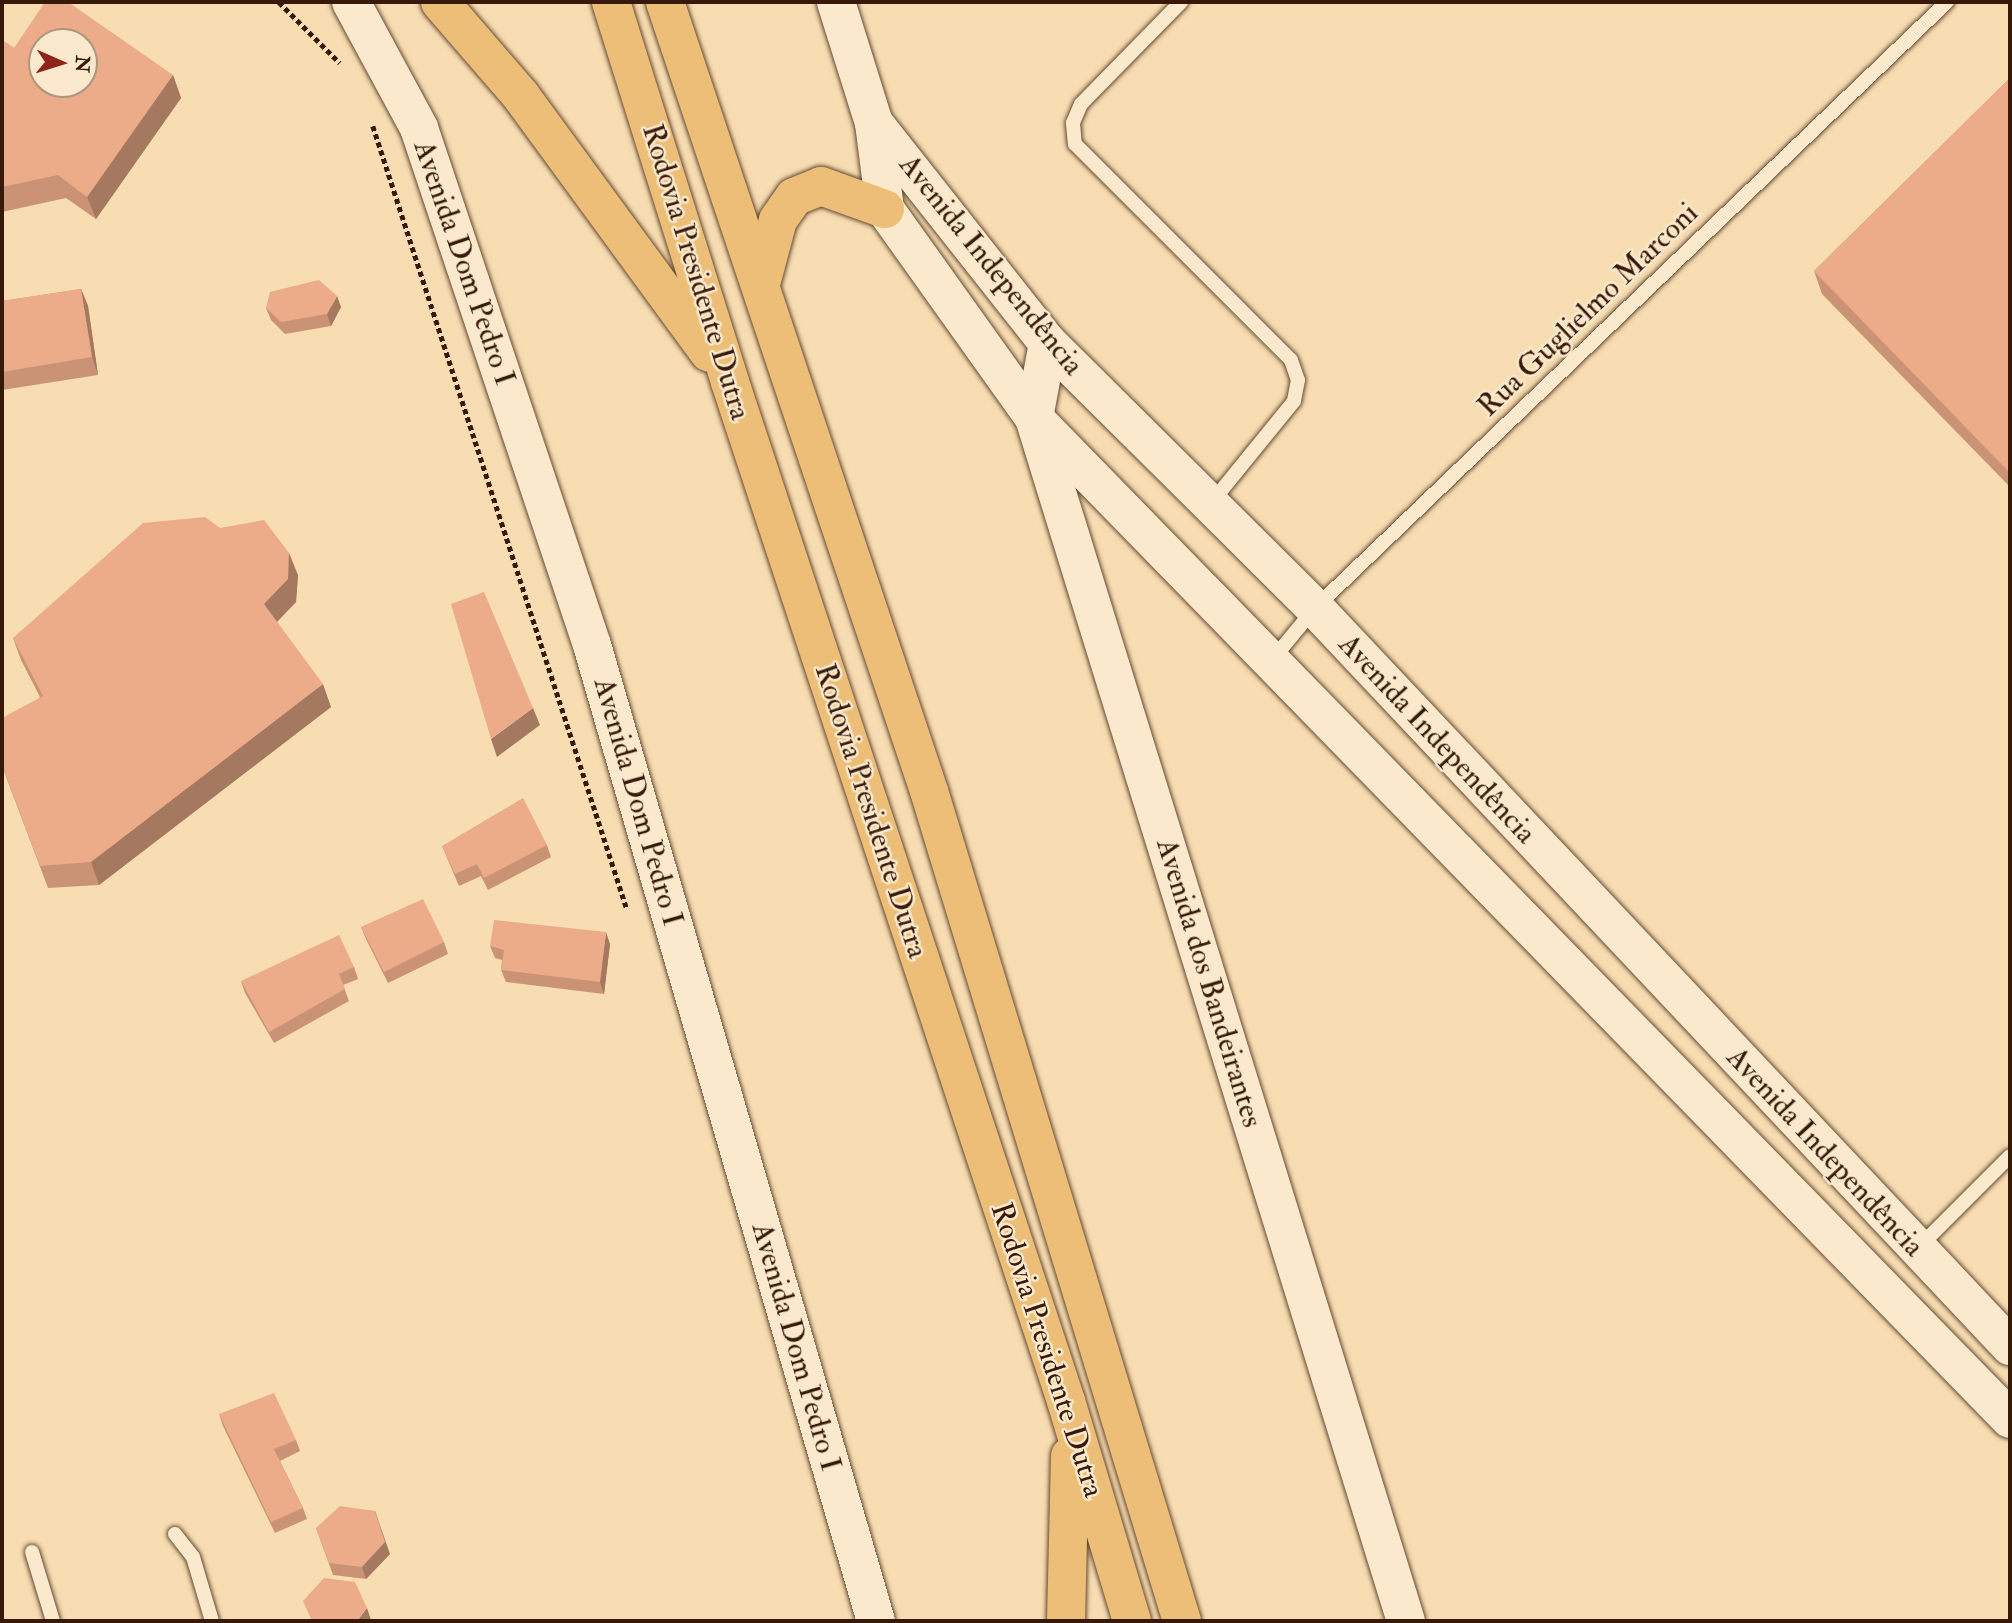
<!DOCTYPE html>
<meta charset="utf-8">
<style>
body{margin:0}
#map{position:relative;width:2012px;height:1623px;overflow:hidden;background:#f7ddb1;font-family:"IM FELL Double Pica",serif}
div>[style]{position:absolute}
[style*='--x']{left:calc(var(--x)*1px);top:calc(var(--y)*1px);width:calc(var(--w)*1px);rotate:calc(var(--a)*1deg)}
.path>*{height:4.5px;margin-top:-2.25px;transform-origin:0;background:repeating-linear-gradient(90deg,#371909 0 5px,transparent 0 8.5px)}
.roads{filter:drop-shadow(0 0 2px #674a33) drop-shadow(0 0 2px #674a33)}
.service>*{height:14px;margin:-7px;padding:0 7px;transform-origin:7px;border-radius:7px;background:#fae9cc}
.secondary>*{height:38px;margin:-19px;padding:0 19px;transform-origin:19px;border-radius:19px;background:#fae9cc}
.motorway>*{height:38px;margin:-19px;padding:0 19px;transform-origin:19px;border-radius:19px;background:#ecbe78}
.wall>*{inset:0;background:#cb9376}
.shaded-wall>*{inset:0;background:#a57860}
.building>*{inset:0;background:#ecab89}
span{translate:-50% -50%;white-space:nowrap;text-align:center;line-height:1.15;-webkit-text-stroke:5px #fae9cc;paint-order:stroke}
.street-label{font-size:30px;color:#371909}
.frame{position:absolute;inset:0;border:4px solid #371909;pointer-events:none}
.north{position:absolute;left:28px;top:28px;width:70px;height:70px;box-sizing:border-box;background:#fae9cc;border:2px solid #ac967e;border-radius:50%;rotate:93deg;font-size:19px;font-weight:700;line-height:28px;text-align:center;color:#371909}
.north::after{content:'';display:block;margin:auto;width:24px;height:32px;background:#8f2418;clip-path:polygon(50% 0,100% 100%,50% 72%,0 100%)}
</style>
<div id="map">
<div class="path">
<i style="--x:279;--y:2;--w:86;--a:45"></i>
<i style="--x:373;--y:126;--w:823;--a:72.03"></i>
</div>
<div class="roads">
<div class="service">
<i style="--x:1181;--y:2;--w:143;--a:134.4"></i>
<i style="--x:1081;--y:104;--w:21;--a:113"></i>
<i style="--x:1073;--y:123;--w:21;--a:85"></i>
<i style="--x:1075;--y:144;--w:305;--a:45"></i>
<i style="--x:1291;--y:360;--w:21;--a:71"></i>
<i style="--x:1298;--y:380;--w:21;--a:101"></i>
<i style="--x:1294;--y:401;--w:132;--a:129.1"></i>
<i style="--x:1272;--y:660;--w:67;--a:-50.4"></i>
<i style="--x:1315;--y:608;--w:876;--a:-43.8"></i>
<i style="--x:1920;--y:1246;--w:127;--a:-45"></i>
<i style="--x:175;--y:1534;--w:29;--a:52"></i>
<i style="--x:193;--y:1557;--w:67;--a:73.5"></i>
<i style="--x:32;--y:1552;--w:72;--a:73.1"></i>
</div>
<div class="secondary">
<i style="--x:351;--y:2;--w:143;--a:61.6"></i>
<i style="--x:419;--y:128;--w:545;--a:71.5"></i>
<i style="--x:592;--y:645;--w:1016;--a:73.78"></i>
<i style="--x:836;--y:2;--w:127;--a:72.6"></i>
<i style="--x:874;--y:123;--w:87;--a:82.7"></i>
<i style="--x:885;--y:209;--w:257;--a:54.5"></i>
<i style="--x:1034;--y:418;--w:1398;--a:45.72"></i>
<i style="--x:874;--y:123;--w:280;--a:51.7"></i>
<i style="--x:1048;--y:343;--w:376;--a:44.8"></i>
<i style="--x:1315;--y:608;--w:1014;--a:46.72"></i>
<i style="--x:1048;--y:343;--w:76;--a:100.6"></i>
<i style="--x:1034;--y:418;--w:1259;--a:72.82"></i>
</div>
<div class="motorway">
<i style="--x:440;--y:2;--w:124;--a:49.2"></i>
<i style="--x:521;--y:96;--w:318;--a:53.8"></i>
<i style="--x:611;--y:2;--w:398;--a:72.6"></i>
<i style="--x:730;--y:382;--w:1073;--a:71.75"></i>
<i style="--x:1066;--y:1401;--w:230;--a:73.3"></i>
<i style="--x:665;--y:2;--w:832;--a:71.5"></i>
<i style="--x:929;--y:791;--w:868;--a:73.05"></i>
<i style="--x:761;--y:284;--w:66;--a:-75.1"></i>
<i style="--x:778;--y:220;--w:28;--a:-55"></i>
<i style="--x:794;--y:197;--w:29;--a:-22"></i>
<i style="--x:821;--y:186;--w:68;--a:19.8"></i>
<i style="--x:1066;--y:1621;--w:165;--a:-88.6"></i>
</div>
</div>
<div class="wall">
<i style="clip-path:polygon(2px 40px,14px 48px,173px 75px,181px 98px,96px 219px,66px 198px,2px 212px)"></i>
<i style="clip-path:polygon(2010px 78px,2010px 487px,1822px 294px,1814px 271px)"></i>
<i style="clip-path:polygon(81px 289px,88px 306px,98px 375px,2px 390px,2px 301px)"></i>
<i style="clip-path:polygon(341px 307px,331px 326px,285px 334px,271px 320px,266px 308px)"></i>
<i style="clip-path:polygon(220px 528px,298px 575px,296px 602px,277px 622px,331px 707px,99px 885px,48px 888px,2px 766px,40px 697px,21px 660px,13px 638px)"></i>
<i style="clip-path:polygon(547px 845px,551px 857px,488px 890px,481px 876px,459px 886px,442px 846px)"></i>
<i style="clip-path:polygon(361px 927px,444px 942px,448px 954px,388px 983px,366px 939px)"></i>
<i style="clip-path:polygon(610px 944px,604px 994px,506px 982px,501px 970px,502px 960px,495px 958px,490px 946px)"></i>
<i style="clip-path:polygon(354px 967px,358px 979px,343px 985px,349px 1001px,274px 1043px,245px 993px,241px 981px)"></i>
<i style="clip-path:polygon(219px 1414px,296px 1440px,300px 1451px,280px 1461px,303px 1508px,307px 1519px,275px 1533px,223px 1426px)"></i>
<i style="clip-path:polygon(316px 1528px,390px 1554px,366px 1579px,333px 1575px)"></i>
</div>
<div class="shaded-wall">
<i style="clip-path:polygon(173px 75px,181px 98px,96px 219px,87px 197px)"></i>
<i style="clip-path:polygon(81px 289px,88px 306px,98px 375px,92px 357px)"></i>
<i style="clip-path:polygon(337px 296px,341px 307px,331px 326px,327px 314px)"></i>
<i style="clip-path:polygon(289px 553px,298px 575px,296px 602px,272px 627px,264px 604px)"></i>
<i style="clip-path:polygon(323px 684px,331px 707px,99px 885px,91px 862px)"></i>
<i style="clip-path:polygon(533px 708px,540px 725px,497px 757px,491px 739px)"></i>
<i style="clip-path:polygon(606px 932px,610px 944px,604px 994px,600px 982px)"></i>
<i style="clip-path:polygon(375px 1511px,390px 1554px,366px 1579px,362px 1567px)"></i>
<i style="clip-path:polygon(367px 1608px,371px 1620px,370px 1621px,357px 1621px)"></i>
</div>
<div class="building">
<i style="clip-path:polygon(evenodd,45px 2px,68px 2px,173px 75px,87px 197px,58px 175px,2px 187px,2px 40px,14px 48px,45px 2px,42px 42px,84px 42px,84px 84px,42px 84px,42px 42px)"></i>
<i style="clip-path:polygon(2010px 78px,2010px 473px,1814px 271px)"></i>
<i style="clip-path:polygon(319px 280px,337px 296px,327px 314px,281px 322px,266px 308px,270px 292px)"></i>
<i style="clip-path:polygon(81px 289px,92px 357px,2px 372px,2px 301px)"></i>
<i style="clip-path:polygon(205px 517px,220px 528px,264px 520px,289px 553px,288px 579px,264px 604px,323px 684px,91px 862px,40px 866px,2px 765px,2px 718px,43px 696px,13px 638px,143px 523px)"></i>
<i style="clip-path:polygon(484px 592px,533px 708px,491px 739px,451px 604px)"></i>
<i style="clip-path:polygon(523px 798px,547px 845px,484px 878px,477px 864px,455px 874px,442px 846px)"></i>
<i style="clip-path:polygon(423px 899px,444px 942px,384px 972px,361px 927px)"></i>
<i style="clip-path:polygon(494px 920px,606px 932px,600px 982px,501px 970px,504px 950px,490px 946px)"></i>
<i style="clip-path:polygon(339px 935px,354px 967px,339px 974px,345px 989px,269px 1032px,241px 981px)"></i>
<i style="clip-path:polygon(274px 1393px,296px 1440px,274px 1449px,303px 1508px,271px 1522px,219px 1414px)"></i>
<i style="clip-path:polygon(340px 1506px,375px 1511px,385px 1542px,362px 1567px,329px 1563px,316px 1528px)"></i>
<i style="clip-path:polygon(324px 1578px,355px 1582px,367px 1608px,357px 1621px,312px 1621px,303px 1601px)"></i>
</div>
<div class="street-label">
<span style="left:464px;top:263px;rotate:71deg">Avenida Dom Pedro I</span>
<span style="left:991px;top:265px;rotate:51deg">Avenida Independência</span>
<span style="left:696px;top:272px;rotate:73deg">Rodovia Presidente Dutra</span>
<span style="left:1588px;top:310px;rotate:-44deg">Rua Guglielmo Marconi</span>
<span style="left:1437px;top:739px;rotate:47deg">Avenida Independência</span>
<span style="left:638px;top:802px;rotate:74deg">Avenida Dom Pedro I</span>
<span style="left:871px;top:811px;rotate:72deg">Rodovia Presidente Dutra</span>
<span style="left:1209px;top:983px;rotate:73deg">Avenida dos Bandeirantes</span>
<span style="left:1825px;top:1152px;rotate:47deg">Avenida Independência</span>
<span style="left:796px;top:1347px;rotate:74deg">Avenida Dom Pedro I</span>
<span style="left:1047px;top:1350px;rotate:72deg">Rodovia Presidente Dutra</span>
</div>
<div class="frame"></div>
<div class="north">N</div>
</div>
